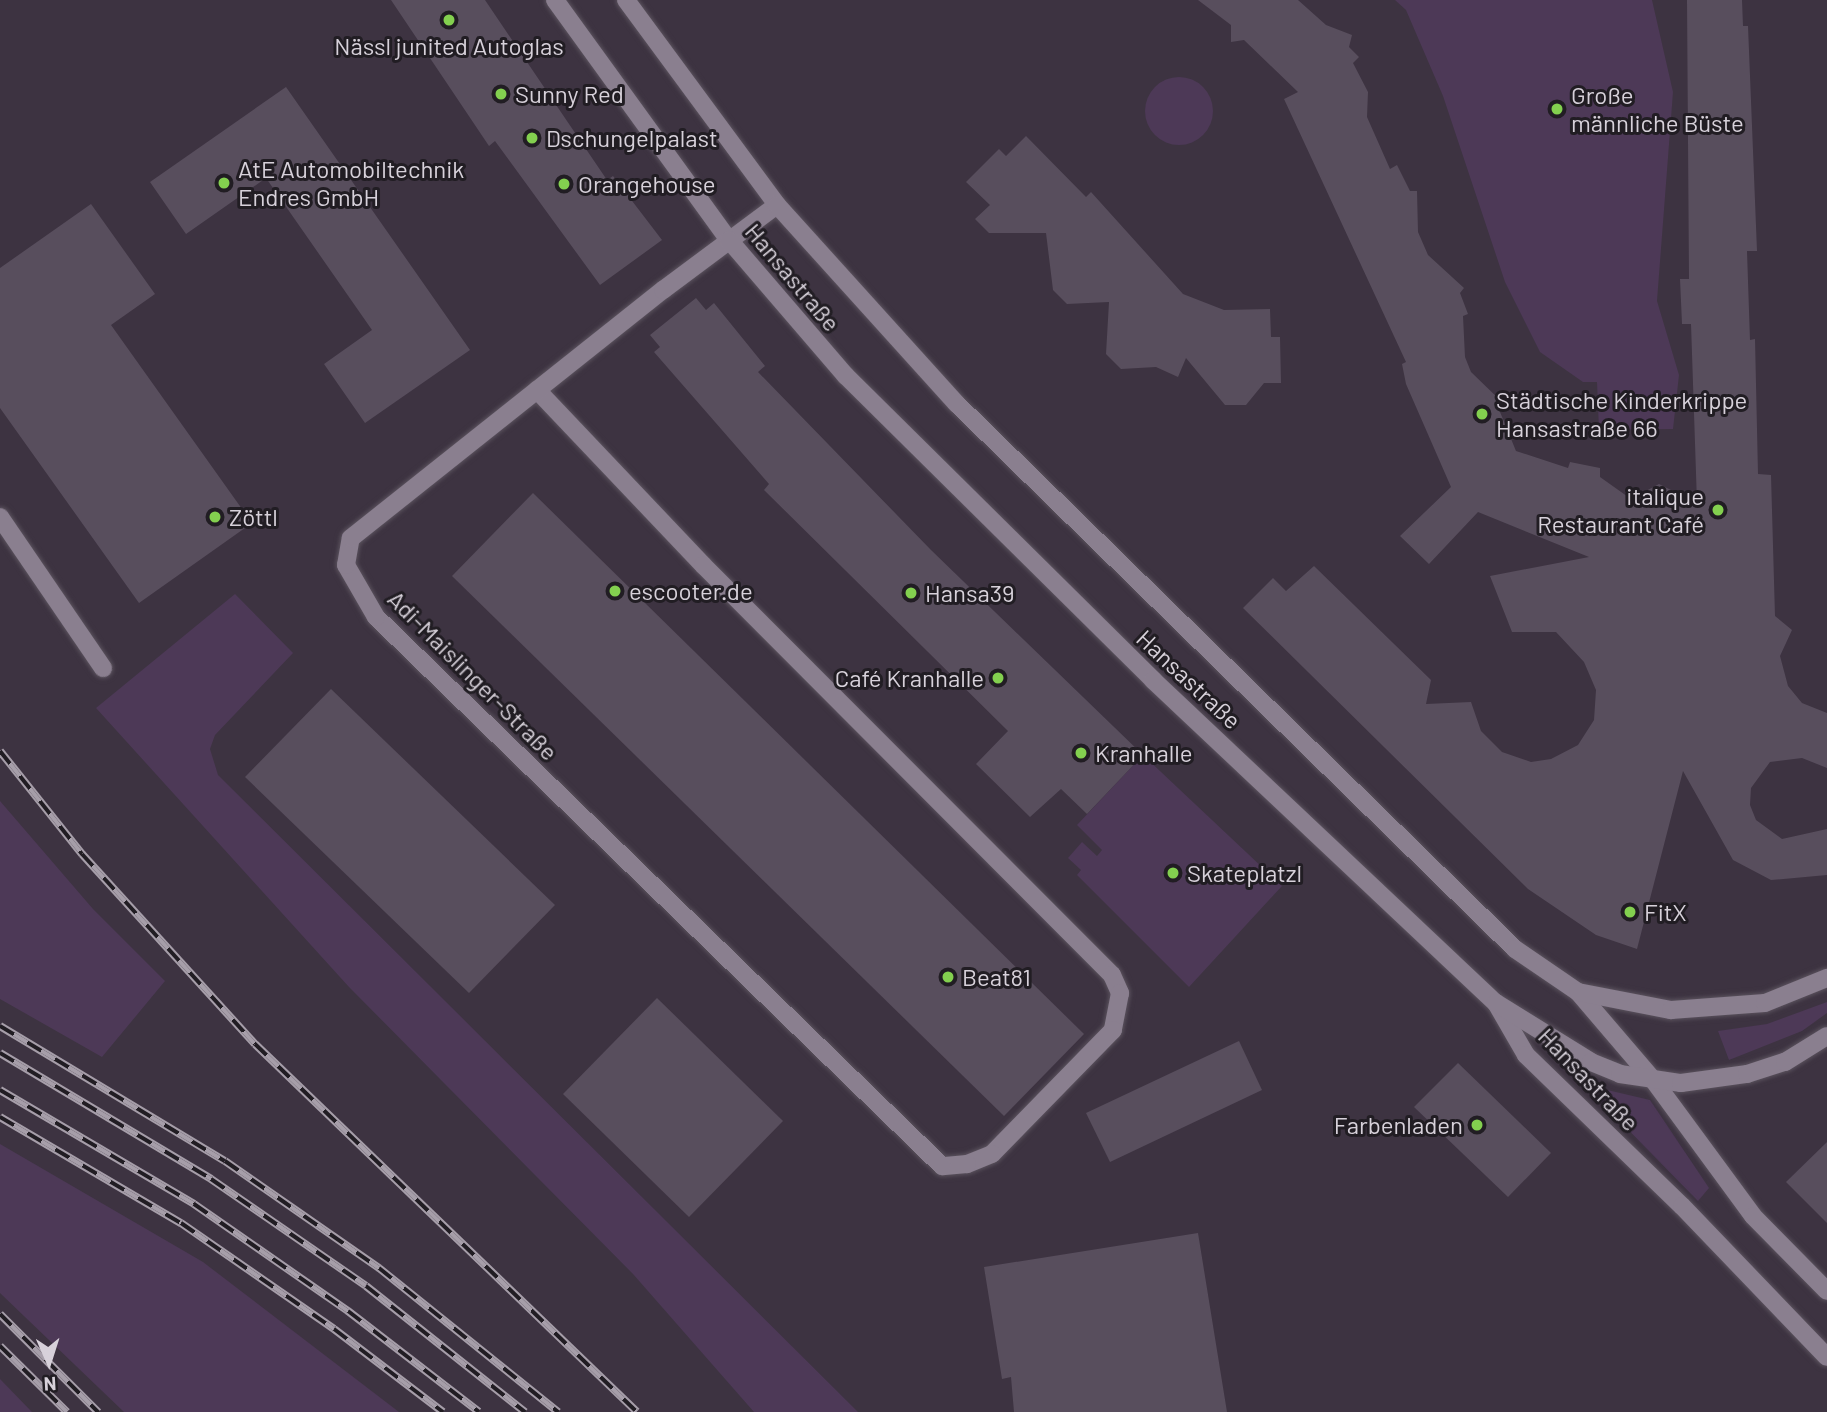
<!DOCTYPE html>
<meta charset="utf-8">
<style>
body{margin:0}
#map{position:relative;width:1827px;height:1412px;overflow:hidden;background:#3d3341;font-family:Barlow,sans-serif}
div>[style]{position:absolute}
[style*='--x']{left:calc(var(--x)*1px);top:calc(var(--y)*1px);width:calc(var(--w)*1px);rotate:calc(var(--a)*1deg)}
.green>*{inset:0;background:#4d3957}
.round{border-radius:50%}
.building>*{inset:0;background:#584e5d}
.roads{filter:drop-shadow(0 0 2px #5a525d) drop-shadow(0 0 2px #5a525d)}
.service>*{height:18px;margin:-9px;padding:0 9px;transform-origin:9px;border-radius:9px;background:#8a7f8f}
.tertiary>*{height:18px;margin:-9px;padding:0 9px;transform-origin:9px;border-radius:9px;background:#8a7f8f}
.secondary>*{height:18px;margin:-9px;padding:0 9px;transform-origin:9px;border-radius:9px;background:#8a7f8f}
.rail>*{height:8px;margin-top:-4px;transform-origin:0;background:repeating-linear-gradient(90deg,#211d23 0 16px,#a69ea9 0 32px);box-sizing:border-box;border-block:2px solid #a69ea9}
.dots>*{width:19px;height:19px;translate:-50% -50%;box-sizing:border-box;border:4px solid #211d23;border-radius:50%}
span{translate:-50% -50%;white-space:nowrap;text-align:center;line-height:1.15;-webkit-text-stroke:6px #211d23;paint-order:stroke}
.poi-label{font-size:24px;color:#d7d1da}
.left{translate:0 -50%;text-align:left}
.right{translate:-100% -50%;text-align:right}
.street-label{font-size:24px;color:#d7d1da}
.north{position:absolute;left:14px;top:1328px;width:70px;height:70px;-webkit-text-stroke:5px #211d23;paint-order:stroke;rotate:177deg;font-size:19px;font-weight:700;line-height:28px;text-align:center;color:#d7d1da}
.north::after{content:'';display:block;margin:auto;width:24px;height:32px;background:#d7d1da;clip-path:polygon(50% 0,100% 100%,50% 72%,0 100%)}
</style>
<div id="map">
<div class="green">
<i style="clip-path:polygon(1395px 0,1652px 0,1673px 92px,1657px 301px,1679px 375px,1673px 429px,1599px 430px,1597px 382px,1583px 382px,1540px 352px,1505px 282px,1443px 96px,1406px 10px)"></i>
<i class="round" style="left:1145px;top:77px;width:68px;height:68px"></i>
<i style="clip-path:polygon(235px 594px,293px 653px,215px 735px,210px 749px,218px 775px,858px 1412px,754px 1412px,633px 1274px,349px 987px,96px 708px)"></i>
<i style="clip-path:polygon(1143px 755px,1282px 886px,1189px 987px,1077px 875px,1081px 870px,1068px 858px,1082px 842px,1097px 856px,1102px 850px,1077px 825px)"></i>
<i style="clip-path:polygon(0 801px,93px 909px,165px 981px,102px 1057px,0 999px)"></i>
<i style="clip-path:polygon(1827px 1002px,1827px 1013px,1802px 1031px,1729px 1060px,1718px 1031px,1767px 1024px)"></i>
<i style="clip-path:polygon(1603px 1089px,1650px 1100px,1709px 1188px,1698px 1201px,1597px 1098px)"></i>
<i style="clip-path:polygon(0 1144px,203px 1262px,399px 1412px,124px 1412px,0 1293px)"></i>
<i style="clip-path:polygon(0 1379px,32px 1412px,0 1412px)"></i>
</div>
<div class="building">
<i style="clip-path:polygon(391px 0,485px 0,607px 180px,613px 176px,662px 240px,600px 285px,495px 141px,489px 146px)"></i>
<i style="clip-path:polygon(1198px 0,1298px 0,1326px 25px,1352px 35px,1349px 47px,1359px 57px,1353px 63px,1368px 92px,1367px 117px,1390px 169px,1397px 165px,1410px 191px,1417px 191px,1418px 232px,1428px 255px,1464px 288px,1460px 293px,1468px 314px,1463px 316px,1465px 357px,1471px 372px,1502px 402px,1498px 407px,1516px 451px,1568px 468px,1570px 462px,1600px 468px,1600px 477px,1631px 499px,1659px 484px,1697px 503px,1691px 324px,1682px 324px,1680px 279px,1689px 279px,1687px 0,1742px 0,1743px 26px,1748px 26px,1757px 251px,1747px 251px,1750px 340px,1755px 339px,1758px 474px,1771px 475px,1775px 616px,1792px 630px,1780px 656px,1788px 686px,1802px 703px,1827px 713px,1827px 768px,1802px 758px,1770px 762px,1751px 788px,1750px 805px,1756px 820px,1782px 839px,1827px 829px,1827px 875px,1771px 880px,1733px 860px,1683px 771px,1637px 949px,1596px 935px,1528px 889px,1243px 608px,1273px 578px,1286px 591px,1314px 566px,1431px 680px,1426px 704px,1471px 702px,1481px 731px,1502px 752px,1531px 762px,1551px 759px,1578px 745px,1594px 720px,1596px 690px,1584px 662px,1556px 632px,1512px 632px,1490px 576px,1589px 557px,1478px 512px,1429px 564px,1400px 536px,1451px 487px,1406px 384px,1402px 364px,1406px 362px,1284px 99px,1298px 92px,1244px 40px,1231px 42px,1231px 25px)"></i>
<i style="clip-path:polygon(286px 87px,470px 350px,365px 423px,324px 364px,372px 330px,266px 178px,186px 234px,150px 182px)"></i>
<i style="clip-path:polygon(1026px 136px,1086px 197px,1091px 192px,1183px 294px,1224px 310px,1270px 309px,1271px 337px,1280px 337px,1281px 383px,1264px 383px,1246px 405px,1225px 405px,1186px 358px,1178px 377px,1156px 367px,1121px 369px,1106px 354px,1109px 302px,1067px 304px,1053px 290px,1046px 233px,989px 233px,975px 219px,990px 205px,966px 182px,999px 149px,1006px 156px)"></i>
<i style="clip-path:polygon(91px 204px,155px 294px,111px 325px,252px 523px,139px 603px,0 408px,0 268px)"></i>
<i style="clip-path:polygon(696px 298px,706px 310px,714px 303px,765px 366px,758px 372px,931px 550px,1143px 755px,1087px 814px,1061px 789px,1030px 817px,976px 764px,1008px 731px,764px 490px,769px 484px,654px 352px,660px 347px,650px 335px)"></i>
<i style="clip-path:polygon(533px 493px,1084px 1034px,1004px 1116px,452px 576px)"></i>
<i style="clip-path:polygon(331px 689px,555px 905px,469px 993px,245px 777px)"></i>
<i style="clip-path:polygon(657px 998px,783px 1121px,689px 1217px,563px 1094px)"></i>
<i style="clip-path:polygon(1239px 1041px,1262px 1090px,1110px 1162px,1086px 1113px)"></i>
<i style="clip-path:polygon(1458px 1063px,1551px 1153px,1508px 1197px,1414px 1107px)"></i>
<i style="clip-path:polygon(1827px 1142px,1827px 1223px,1786px 1182px)"></i>
<i style="clip-path:polygon(1198px 1233px,1227px 1412px,1014px 1412px,1011px 1377px,1002px 1379px,984px 1267px)"></i>
</div>
<div class="roads">
<div class="service">
<i style="--x:537;--y:390;--w:241;--a:46.5"></i>
<i style="--x:703;--y:565;--w:579;--a:45.07"></i>
<i style="--x:1112;--y:975;--w:20;--a:66"></i>
<i style="--x:1120;--y:993;--w:38;--a:101"></i>
<i style="--x:1113;--y:1030;--w:173;--a:134.3"></i>
<i style="--x:992;--y:1154;--w:27;--a:158"></i>
<i style="--x:967;--y:1164;--w:25;--a:175"></i>
<i style="--x:942;--y:1166;--w:789;--a:-135.87"></i>
<i style="--x:376;--y:617;--w:60;--a:-120"></i>
<i style="--x:346;--y:565;--w:27;--a:-80"></i>
<i style="--x:351;--y:538;--w:399;--a:-38.5"></i>
<i style="--x:663;--y:290;--w:142;--a:-36.7"></i>
<i style="--x:0;--y:517;--w:183;--a:55.7"></i>
</div>
<div class="tertiary">
<i style="--x:1578;--y:992;--w:117;--a:49.5"></i>
<i style="--x:1654;--y:1081;--w:167;--a:53.7"></i>
<i style="--x:1753;--y:1216;--w:105;--a:45.4"></i>
<i style="--x:1496;--y:1003;--w:60;--a:60"></i>
<i style="--x:1526;--y:1055;--w:217;--a:44.1"></i>
<i style="--x:1682;--y:1206;--w:209;--a:46.2"></i>
</div>
<div class="secondary">
<i style="--x:555;--y:0;--w:296;--a:54.1"></i>
<i style="--x:729;--y:240;--w:179;--a:49.3"></i>
<i style="--x:846;--y:376;--w:432;--a:44.7"></i>
<i style="--x:1153;--y:680;--w:471;--a:43.3"></i>
<i style="--x:1496;--y:1003;--w:112;--a:31.8"></i>
<i style="--x:1591;--y:1062;--w:31;--a:22"></i>
<i style="--x:1620;--y:1074;--w:62;--a:8.4"></i>
<i style="--x:1681;--y:1083;--w:67;--a:-7.8"></i>
<i style="--x:1747;--y:1074;--w:40;--a:-18"></i>
<i style="--x:1785;--y:1062;--w:49;--a:-31.8"></i>
<i style="--x:626;--y:0;--w:255;--a:53.6"></i>
<i style="--x:777;--y:205;--w:268;--a:47.9"></i>
<i style="--x:957;--y:404;--w:780;--a:44.32"></i>
<i style="--x:1515;--y:949;--w:76;--a:34.3"></i>
<i style="--x:1578;--y:992;--w:95;--a:11"></i>
<i style="--x:1671;--y:1010;--w:94;--a:-4.3"></i>
<i style="--x:1765;--y:1003;--w:67;--a:-22"></i>
</div>
</div>
<div class="rail">
<i style="--x:0;--y:751;--w:132;--a:51.5"></i>
<i style="--x:82;--y:854;--w:257;--a:47.7"></i>
<i style="--x:255;--y:1044;--w:530;--a:43.93"></i>
<i style="--x:0;--y:1026;--w:262;--a:31"></i>
<i style="--x:225;--y:1161;--w:188;--a:34.8"></i>
<i style="--x:379;--y:1268;--w:230;--a:38.8"></i>
<i style="--x:0;--y:1053;--w:246;--a:30.8"></i>
<i style="--x:211;--y:1179;--w:188;--a:34.6"></i>
<i style="--x:366;--y:1286;--w:203;--a:38.4"></i>
<i style="--x:0;--y:1090;--w:225;--a:30.4"></i>
<i style="--x:194;--y:1204;--w:188;--a:34.8"></i>
<i style="--x:348;--y:1311;--w:165;--a:37.6"></i>
<i style="--x:0;--y:1117;--w:210;--a:30.4"></i>
<i style="--x:181;--y:1223;--w:186;--a:34.7"></i>
<i style="--x:334;--y:1329;--w:137;--a:37.3"></i>
<i style="--x:0;--y:1314;--w:139;--a:45"></i>
<i style="--x:0;--y:1346;--w:94;--a:44.6"></i>
</div>
<div class="dots">
<i style="left:449px;top:20px;background:#83d04f"></i>
<i style="left:501px;top:94px;background:#83d04f"></i>
<i style="left:1557px;top:109px;background:#83d04f"></i>
<i style="left:532px;top:138px;background:#83d04f"></i>
<i style="left:224px;top:183px;background:#83d04f"></i>
<i style="left:564px;top:184px;background:#83d04f"></i>
<i style="left:1482px;top:414px;background:#83d04f"></i>
<i style="left:1718px;top:510px;background:#83d04f"></i>
<i style="left:215px;top:517px;background:#83d04f"></i>
<i style="left:615px;top:591px;background:#83d04f"></i>
<i style="left:911px;top:593px;background:#83d04f"></i>
<i style="left:998px;top:678px;background:#83d04f"></i>
<i style="left:1081px;top:753px;background:#83d04f"></i>
<i style="left:1173px;top:873px;background:#83d04f"></i>
<i style="left:1630px;top:912px;background:#83d04f"></i>
<i style="left:948px;top:977px;background:#83d04f"></i>
<i style="left:1477px;top:1125px;background:#83d04f"></i>
</div>
<div class="poi-label">
<span style="left:449px;top:46px">Nässl junited Autoglas</span>
<span class="left" style="left:515px;top:94px">Sunny Red</span>
<span class="left" style="left:1571px;top:109px">Große<br>männliche Büste</span>
<span class="left" style="left:546px;top:138px">Dschungelpalast</span>
<span class="left" style="left:238px;top:183px">AtE Automobiltechnik<br>Endres GmbH</span>
<span class="left" style="left:578px;top:184px">Orangehouse</span>
<span class="left" style="left:1496px;top:414px">Städtische Kinderkrippe<br>Hansastraße 66</span>
<span class="right" style="left:1704px;top:510px">italique<br>Restaurant Café</span>
<span class="left" style="left:229px;top:517px">Zöttl</span>
<span class="left" style="left:629px;top:591px">escooter.de</span>
<span class="left" style="left:925px;top:593px">Hansa39</span>
<span class="right" style="left:984px;top:678px">Café Kranhalle</span>
<span class="left" style="left:1095px;top:753px">Kranhalle</span>
<span class="left" style="left:1187px;top:873px">Skateplatzl</span>
<span class="left" style="left:1644px;top:912px">FitX</span>
<span class="left" style="left:962px;top:977px">Beat81</span>
<span class="right" style="left:1463px;top:1125px">Farbenladen</span>
</div>
<div class="street-label">
<span style="left:793px;top:277px;rotate:50deg">Hansastraße</span>
<span style="left:473px;top:675px;rotate:45deg">Adi-Maislinger-Straße</span>
<span style="left:1189px;top:679px;rotate:43deg">Hansastraße</span>
<span style="left:1589px;top:1079px;rotate:46deg">Hansastraße</span>
</div>
<div class="north">N</div>
</div>
